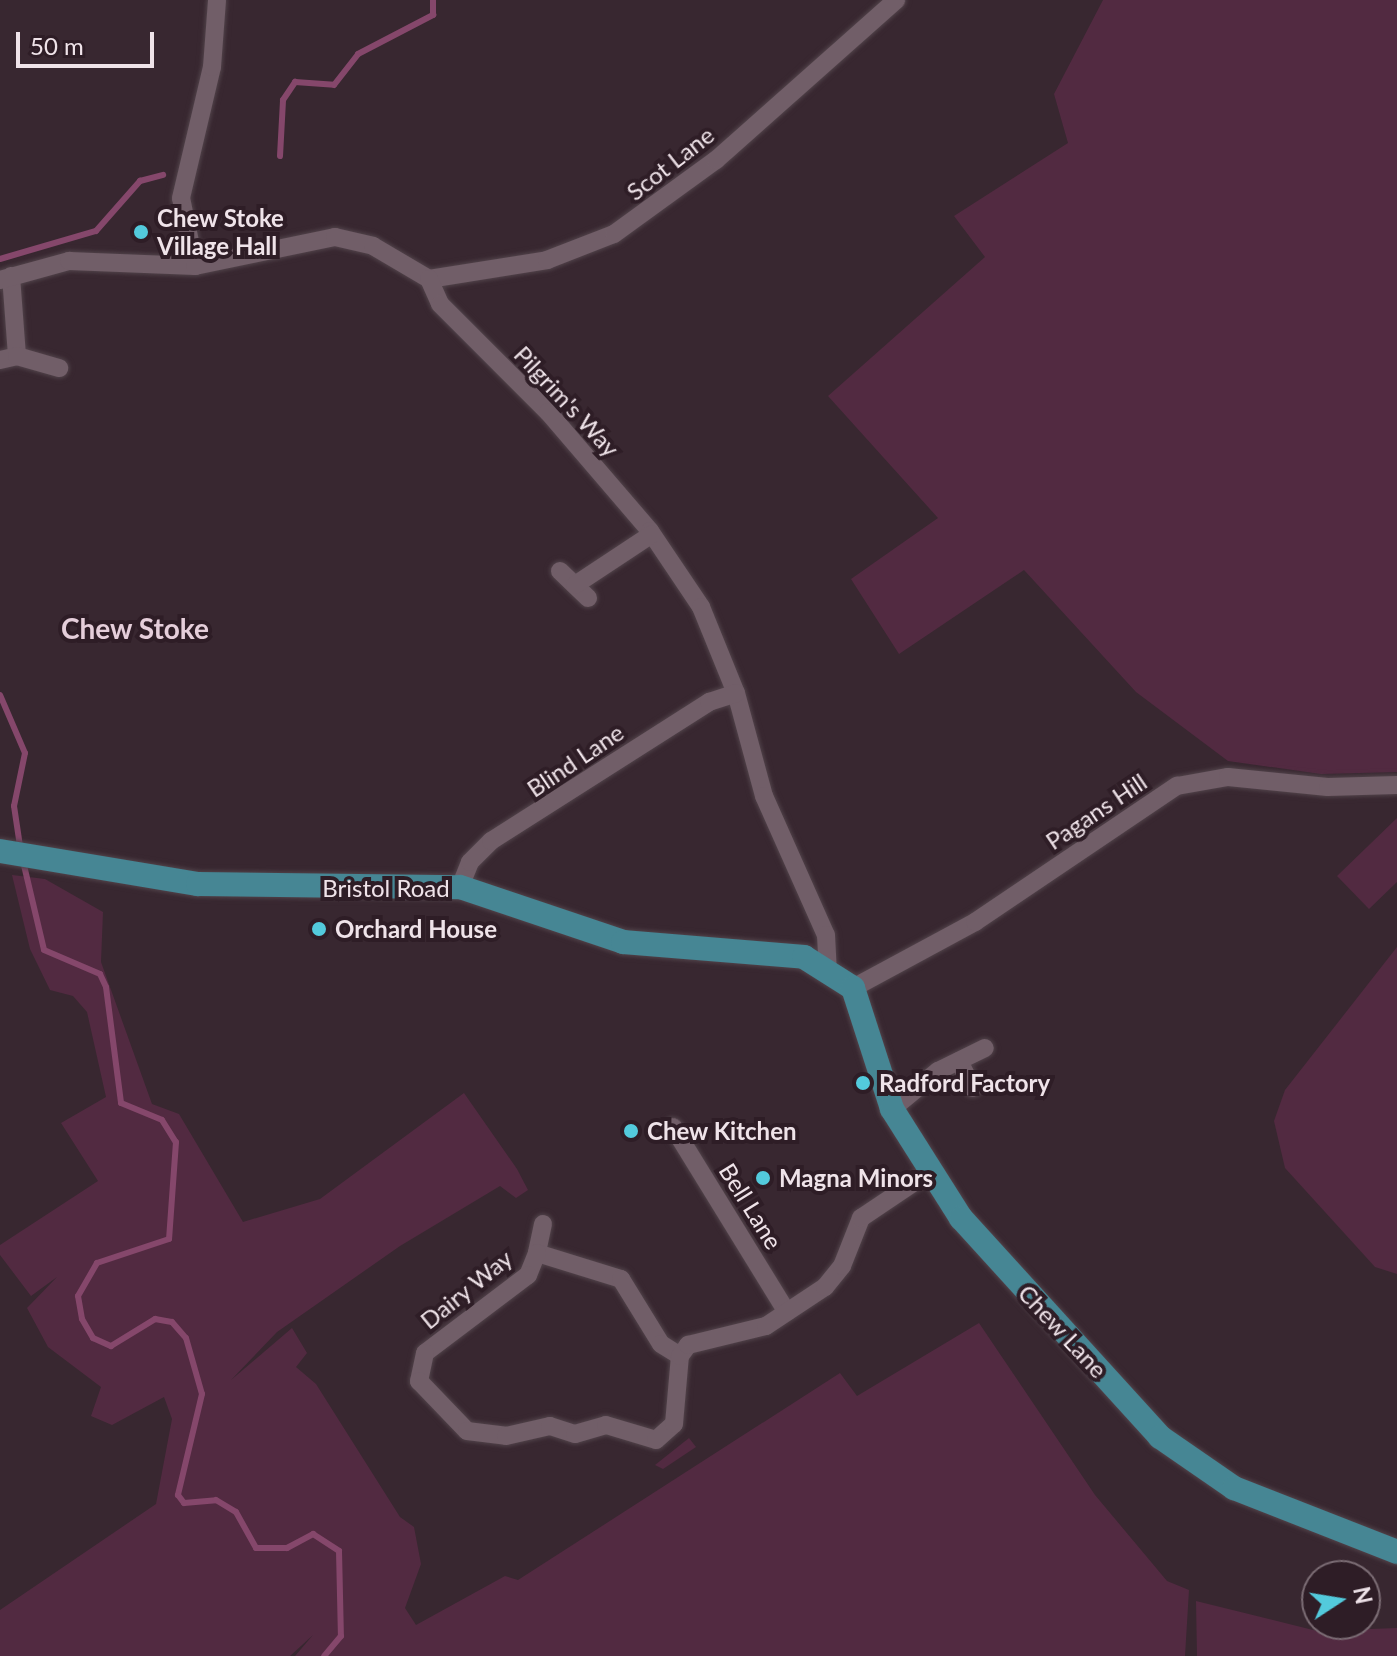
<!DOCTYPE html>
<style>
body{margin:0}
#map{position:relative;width:1397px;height:1656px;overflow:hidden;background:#382730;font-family:Lato,sans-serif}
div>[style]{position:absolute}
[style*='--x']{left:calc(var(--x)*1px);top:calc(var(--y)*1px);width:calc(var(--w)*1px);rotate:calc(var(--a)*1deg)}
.green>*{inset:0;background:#522a41}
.stream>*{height:6px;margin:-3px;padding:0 3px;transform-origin:3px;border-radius:3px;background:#85476b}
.roads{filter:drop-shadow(0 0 2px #51434a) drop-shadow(0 0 2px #51434a)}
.minor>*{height:18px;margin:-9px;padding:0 9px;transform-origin:9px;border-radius:9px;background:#715e68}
.major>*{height:24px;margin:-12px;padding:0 12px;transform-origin:12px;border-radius:12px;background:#468694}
.dots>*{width:22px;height:22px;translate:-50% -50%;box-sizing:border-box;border:4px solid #2e1d26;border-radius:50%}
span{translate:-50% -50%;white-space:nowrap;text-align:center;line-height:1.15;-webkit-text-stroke:8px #2e1d26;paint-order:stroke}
.street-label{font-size:24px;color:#efe3e9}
.poi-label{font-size:24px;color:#efe3e9;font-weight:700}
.left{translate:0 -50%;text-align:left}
.quarter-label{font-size:28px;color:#e5ceda;font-weight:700}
.north{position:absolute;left:1301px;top:1560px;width:80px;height:80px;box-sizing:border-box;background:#2e1d26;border:2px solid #7b6c74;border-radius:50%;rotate:78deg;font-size:22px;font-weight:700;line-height:32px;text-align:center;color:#efe3e9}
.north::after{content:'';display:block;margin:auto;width:28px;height:36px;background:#53cadc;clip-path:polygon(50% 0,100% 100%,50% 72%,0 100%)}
.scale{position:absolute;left:16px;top:32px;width:138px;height:36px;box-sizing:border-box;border:4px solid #efe3e9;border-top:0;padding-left:10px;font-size:24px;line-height:28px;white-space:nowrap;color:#efe3e9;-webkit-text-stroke:6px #2e1d26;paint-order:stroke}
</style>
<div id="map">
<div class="green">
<i style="clip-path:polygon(1103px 0,1397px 0,1397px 772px,1321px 774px,1228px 761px,1136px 692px,1024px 570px,899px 654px,851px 579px,938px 518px,828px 396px,985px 257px,954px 216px,1068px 143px,1054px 94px)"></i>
<i style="clip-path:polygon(1397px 818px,1397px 882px,1369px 909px,1337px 876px)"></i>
<i style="clip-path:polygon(12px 875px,45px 879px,103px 912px,101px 962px,152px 1104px,179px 1114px,243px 1222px,320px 1199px,464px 1093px,517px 1169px,528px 1190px,516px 1198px,500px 1186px,400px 1246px,277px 1332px,231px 1380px,292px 1328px,307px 1353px,296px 1367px,316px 1384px,400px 1517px,414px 1527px,421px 1564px,405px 1608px,416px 1625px,505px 1576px,518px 1580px,840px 1373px,857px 1396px,979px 1323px,1095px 1495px,1167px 1581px,1189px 1590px,1185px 1656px,295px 1656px,313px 1635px,290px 1656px,0 1656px,0 1610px,156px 1504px,172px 1419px,164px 1397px,112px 1425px,91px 1416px,101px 1387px,48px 1347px,27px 1308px,57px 1277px,31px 1296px,0 1255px,0 1245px,98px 1181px,61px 1123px,106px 1097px,87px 1012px,73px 996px,50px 990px,30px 949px)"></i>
<i style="clip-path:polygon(1397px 947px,1397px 1274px,1375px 1267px,1285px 1168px,1274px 1121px,1285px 1090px)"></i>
<i style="clip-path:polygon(689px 1438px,696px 1447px,663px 1469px,655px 1465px)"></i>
<i style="clip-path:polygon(1196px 1601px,1317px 1631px,1397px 1628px,1397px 1656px,1197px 1656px)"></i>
</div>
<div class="stream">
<i style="--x:280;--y:156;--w:56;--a:-86.9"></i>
<i style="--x:283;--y:100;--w:22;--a:-56"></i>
<i style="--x:295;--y:82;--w:39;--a:4"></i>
<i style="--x:334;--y:85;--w:39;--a:-52"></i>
<i style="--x:358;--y:54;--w:85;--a:-27.5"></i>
<i style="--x:433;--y:15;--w:15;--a:-90"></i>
<i style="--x:0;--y:259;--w:100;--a:-16.3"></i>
<i style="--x:96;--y:231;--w:67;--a:-48.7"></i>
<i style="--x:140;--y:181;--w:24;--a:-15"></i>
<i style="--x:0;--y:695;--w:63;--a:66.7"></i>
<i style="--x:25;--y:753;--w:54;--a:101.7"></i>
<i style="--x:14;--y:806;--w:40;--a:81.5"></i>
<i style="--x:23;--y:861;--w:91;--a:76.7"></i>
<i style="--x:44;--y:950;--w:61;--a:23.2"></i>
<i style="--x:100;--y:974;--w:14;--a:65"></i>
<i style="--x:106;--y:987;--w:117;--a:82.6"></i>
<i style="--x:121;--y:1103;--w:44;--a:22.5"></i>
<i style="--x:162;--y:1120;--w:26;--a:58"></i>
<i style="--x:176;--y:1142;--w:97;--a:94.1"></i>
<i style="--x:169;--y:1239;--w:76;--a:161.6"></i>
<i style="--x:97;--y:1263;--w:38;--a:120"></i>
<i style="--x:78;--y:1296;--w:23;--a:80"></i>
<i style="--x:82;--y:1319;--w:22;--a:60"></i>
<i style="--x:93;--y:1338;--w:20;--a:24"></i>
<i style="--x:111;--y:1346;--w:52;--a:-31.5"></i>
<i style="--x:155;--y:1319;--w:17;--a:10"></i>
<i style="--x:172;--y:1322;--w:21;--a:49"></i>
<i style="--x:186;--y:1338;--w:58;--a:74.1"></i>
<i style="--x:202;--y:1394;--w:104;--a:103.4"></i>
<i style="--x:178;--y:1495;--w:10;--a:53"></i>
<i style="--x:184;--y:1503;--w:32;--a:-5"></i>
<i style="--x:216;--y:1500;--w:23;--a:31"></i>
<i style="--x:236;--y:1512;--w:41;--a:60.9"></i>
<i style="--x:256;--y:1548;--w:31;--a:0"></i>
<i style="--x:287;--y:1548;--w:30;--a:-28"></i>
<i style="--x:313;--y:1534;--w:31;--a:33"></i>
<i style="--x:339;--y:1551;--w:85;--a:88.7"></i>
<i style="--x:341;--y:1636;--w:26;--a:130"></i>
</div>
<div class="roads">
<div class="minor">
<i style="--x:195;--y:266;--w:69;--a:-101.6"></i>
<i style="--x:181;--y:198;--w:135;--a:-76.7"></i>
<i style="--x:212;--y:67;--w:67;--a:-85.7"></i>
<i style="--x:11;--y:276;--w:80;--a:85.7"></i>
<i style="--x:429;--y:279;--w:120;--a:-9.1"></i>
<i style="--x:547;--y:260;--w:72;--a:-21.2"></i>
<i style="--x:614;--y:234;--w:126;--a:-36"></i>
<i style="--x:716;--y:160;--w:241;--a:-41.6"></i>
<i style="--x:0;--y:280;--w:72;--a:-15.4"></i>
<i style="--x:69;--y:261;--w:126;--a:2.3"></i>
<i style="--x:195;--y:266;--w:143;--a:-11.7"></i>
<i style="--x:335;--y:237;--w:39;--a:13"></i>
<i style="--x:373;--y:246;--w:65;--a:30.5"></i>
<i style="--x:429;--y:279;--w:27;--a:66"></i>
<i style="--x:440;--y:304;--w:153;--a:45"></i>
<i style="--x:548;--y:412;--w:157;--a:49.4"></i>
<i style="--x:650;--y:531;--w:92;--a:56.1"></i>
<i style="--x:701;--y:607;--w:93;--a:67.9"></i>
<i style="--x:736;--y:693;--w:107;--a:74.8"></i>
<i style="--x:764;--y:796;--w:152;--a:66"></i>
<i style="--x:826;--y:935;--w:35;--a:87"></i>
<i style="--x:0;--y:360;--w:17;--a:-13"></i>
<i style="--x:17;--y:356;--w:44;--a:15.9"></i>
<i style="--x:560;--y:571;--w:39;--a:44"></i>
<i style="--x:575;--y:585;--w:92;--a:-33.5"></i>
<i style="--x:460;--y:887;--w:27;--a:-68"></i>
<i style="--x:470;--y:862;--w:30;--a:-45"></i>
<i style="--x:491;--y:841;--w:259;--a:-32.5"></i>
<i style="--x:709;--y:702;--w:28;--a:-18"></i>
<i style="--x:853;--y:988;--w:139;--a:-28.4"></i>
<i style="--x:975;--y:922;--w:244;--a:-34"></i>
<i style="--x:1177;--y:786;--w:52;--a:-10"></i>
<i style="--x:1228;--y:777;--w:100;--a:5.7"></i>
<i style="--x:1328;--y:787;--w:69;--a:-1.7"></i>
<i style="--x:959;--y:1061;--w:30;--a:63"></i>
<i style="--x:892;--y:1109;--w:60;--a:-39.6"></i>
<i style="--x:938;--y:1071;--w:52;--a:-26.1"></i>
<i style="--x:673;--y:1127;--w:217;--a:58.4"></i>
<i style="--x:543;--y:1224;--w:30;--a:102"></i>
<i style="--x:537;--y:1253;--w:88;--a:17.2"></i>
<i style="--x:621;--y:1279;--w:76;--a:58.4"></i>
<i style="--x:661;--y:1344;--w:22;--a:32"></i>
<i style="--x:537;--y:1253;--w:24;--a:112"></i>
<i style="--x:528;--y:1275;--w:129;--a:142.9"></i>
<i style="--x:425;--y:1353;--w:29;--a:102"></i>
<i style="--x:419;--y:1381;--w:69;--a:46.2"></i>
<i style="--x:467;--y:1431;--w:39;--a:7"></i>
<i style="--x:506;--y:1436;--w:45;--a:-12.8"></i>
<i style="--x:550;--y:1426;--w:26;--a:18"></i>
<i style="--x:575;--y:1434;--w:32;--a:-16"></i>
<i style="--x:606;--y:1425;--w:52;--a:16.7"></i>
<i style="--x:656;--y:1440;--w:24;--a:-42"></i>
<i style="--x:674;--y:1424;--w:68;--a:-85"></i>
<i style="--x:680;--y:1356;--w:14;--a:-54"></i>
<i style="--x:688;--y:1345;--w:80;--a:-13.7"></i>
<i style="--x:766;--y:1326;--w:71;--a:-33.5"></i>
<i style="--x:825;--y:1287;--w:27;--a:-51"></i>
<i style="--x:842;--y:1266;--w:52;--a:-68.4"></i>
<i style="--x:861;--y:1218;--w:84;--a:-33.9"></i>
</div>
<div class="major">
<i style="--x:0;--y:851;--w:201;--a:9.5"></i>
<i style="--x:198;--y:884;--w:262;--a:0.7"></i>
<i style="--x:460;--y:887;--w:172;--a:18.6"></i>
<i style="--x:623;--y:942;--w:182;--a:4.7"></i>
<i style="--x:804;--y:957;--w:58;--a:32.3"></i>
<i style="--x:853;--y:988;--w:127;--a:72.1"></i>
<i style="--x:892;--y:1109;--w:129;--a:57.7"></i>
<i style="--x:961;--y:1218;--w:296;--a:47.7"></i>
<i style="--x:1160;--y:1437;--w:90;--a:34.6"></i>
<i style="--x:1234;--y:1488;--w:175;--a:21.4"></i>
</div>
</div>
<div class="dots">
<i style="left:141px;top:232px;background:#53cadc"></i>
<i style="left:319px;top:929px;background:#53cadc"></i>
<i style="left:863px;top:1083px;background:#53cadc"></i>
<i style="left:631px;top:1131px;background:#53cadc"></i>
<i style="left:763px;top:1178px;background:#53cadc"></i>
</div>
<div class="street-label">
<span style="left:670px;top:163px;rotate:-38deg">Scot Lane</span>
<span style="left:567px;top:401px;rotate:47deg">Pilgrim's Way</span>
<span style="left:575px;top:760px;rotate:-34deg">Blind Lane</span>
<span style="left:1096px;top:811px;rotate:-34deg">Pagans Hill</span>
<span style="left:386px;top:888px">Bristol Road</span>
<span style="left:751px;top:1206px;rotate:58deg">Bell Lane</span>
<span style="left:466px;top:1289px;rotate:-39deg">Dairy Way</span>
<span style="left:1063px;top:1331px;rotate:47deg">Chew Lane</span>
</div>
<div class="poi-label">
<span class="left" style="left:157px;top:232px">Chew Stoke<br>Village Hall</span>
<span class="left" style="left:335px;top:929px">Orchard House</span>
<span class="left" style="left:879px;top:1083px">Radford Factory</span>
<span class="left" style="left:647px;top:1131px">Chew Kitchen</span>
<span class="left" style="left:779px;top:1178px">Magna Minors</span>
</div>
<div class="quarter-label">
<span style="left:135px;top:628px">Chew Stoke</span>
</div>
<div class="north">N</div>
<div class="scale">50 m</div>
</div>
